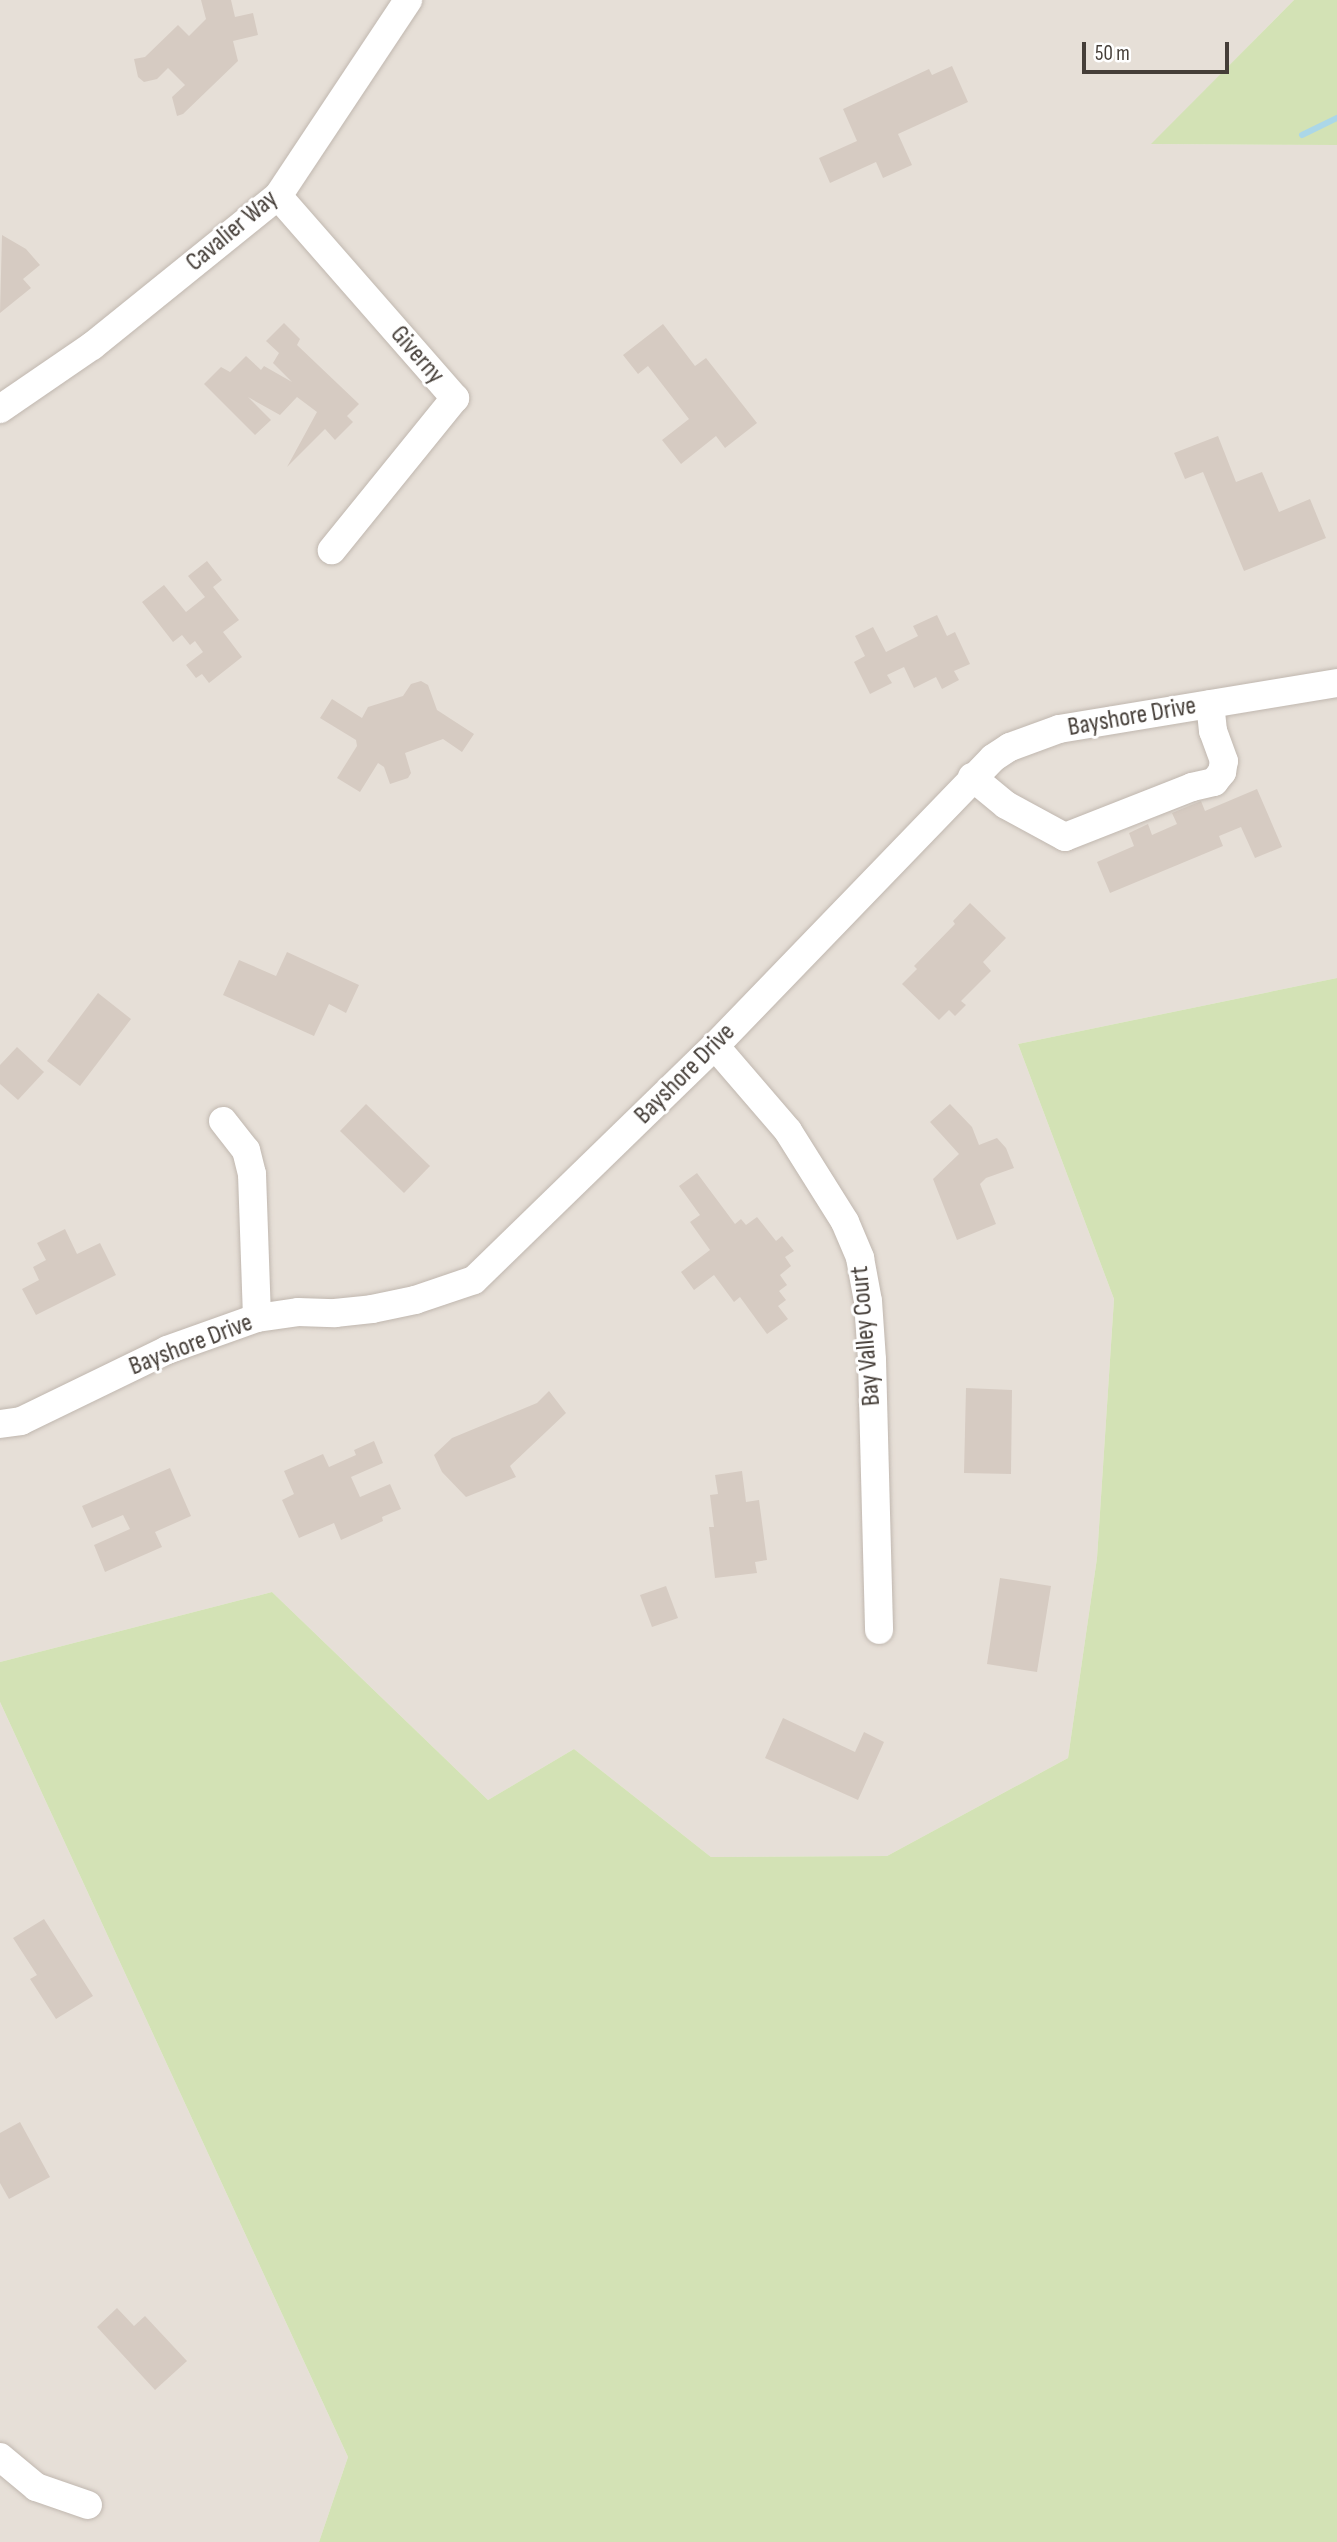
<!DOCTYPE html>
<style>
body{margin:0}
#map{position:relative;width:1337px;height:2542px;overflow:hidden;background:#f2eee8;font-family:"Sofia Sans Condensed",sans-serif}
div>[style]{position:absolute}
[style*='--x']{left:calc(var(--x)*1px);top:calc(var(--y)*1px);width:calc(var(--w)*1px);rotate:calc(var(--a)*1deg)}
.residential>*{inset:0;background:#e6dfd7}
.green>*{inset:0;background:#d3e2b5}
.stream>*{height:6px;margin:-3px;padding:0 3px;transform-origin:3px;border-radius:3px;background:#abd7e8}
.building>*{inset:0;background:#d6cbc2}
.roads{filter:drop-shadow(0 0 2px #c0b7af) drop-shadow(0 0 2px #c0b7af)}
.minor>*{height:28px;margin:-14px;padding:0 14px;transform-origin:14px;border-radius:14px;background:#fff}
span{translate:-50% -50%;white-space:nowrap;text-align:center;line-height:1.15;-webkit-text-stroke:6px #fff;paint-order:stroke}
.street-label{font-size:26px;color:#453e38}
.scale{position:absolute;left:1082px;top:42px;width:147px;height:32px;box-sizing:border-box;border:4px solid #453e38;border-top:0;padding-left:9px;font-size:21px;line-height:24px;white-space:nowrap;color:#453e38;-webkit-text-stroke:5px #fff;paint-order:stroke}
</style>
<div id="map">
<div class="residential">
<i style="clip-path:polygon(0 0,1294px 0,1152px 144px,1337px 145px,1337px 978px,1018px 1044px,1114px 1299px,1097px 1558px,1068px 1758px,887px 1856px,711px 1857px,574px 1749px,488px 1800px,272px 1592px,0 1662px)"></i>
<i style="clip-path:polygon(0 1702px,348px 2457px,319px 2542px,0 2542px)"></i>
</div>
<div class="green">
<i style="clip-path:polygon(1294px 0,1337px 0,1337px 145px,1151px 144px)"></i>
<i style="clip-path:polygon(1337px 978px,1337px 2542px,319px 2542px,348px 2457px,0 1702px,0 1662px,272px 1592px,488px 1800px,574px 1749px,711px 1857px,887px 1856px,1068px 1758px,1097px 1558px,1114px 1299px,1018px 1044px)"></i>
</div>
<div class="stream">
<i style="--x:1302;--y:135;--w:39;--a:-26"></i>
</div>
<div class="building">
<i style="clip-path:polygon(201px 0,231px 0,235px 17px,253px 13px,258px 35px,233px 41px,238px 61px,183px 114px,177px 116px,172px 97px,185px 85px,168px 68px,157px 79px,144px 82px,138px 77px,134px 59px,145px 57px,178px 25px,189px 36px,206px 19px)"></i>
<i style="clip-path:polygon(952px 66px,968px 102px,898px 134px,912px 165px,883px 178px,876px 162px,830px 183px,819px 158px,857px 141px,843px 109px,929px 69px,932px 75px)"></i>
<i style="clip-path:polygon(2px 235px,26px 249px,40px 265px,23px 279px,31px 288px,0 313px)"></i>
<i style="clip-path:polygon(284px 323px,300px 339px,297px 345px,359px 404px,347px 416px,353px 422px,335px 440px,325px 429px,287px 467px,317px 412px,297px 397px,280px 415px,248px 397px,271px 420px,255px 435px,204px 384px,221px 367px,230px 372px,246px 356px,261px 370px,264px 366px,292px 382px,273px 363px,279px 353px,266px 341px)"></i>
<i style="clip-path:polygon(663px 324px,695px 366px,706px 358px,757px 423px,725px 448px,716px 436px,681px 464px,662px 440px,689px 419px,648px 366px,638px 374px,623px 355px)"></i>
<i style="clip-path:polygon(1218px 436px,1236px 482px,1262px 472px,1279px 512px,1310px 499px,1326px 538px,1244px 571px,1203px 472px,1185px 479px,1174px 453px)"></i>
<i style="clip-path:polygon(207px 561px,222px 580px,213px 587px,239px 620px,223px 632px,242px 657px,209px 683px,202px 674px,196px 678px,186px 665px,203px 652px,195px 641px,190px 645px,182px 635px,173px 642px,142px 602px,164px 585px,186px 612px,205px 597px,188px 576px)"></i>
<i style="clip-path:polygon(937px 615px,947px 636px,955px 632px,970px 664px,954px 671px,959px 680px,942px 689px,936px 677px,914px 688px,904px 667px,887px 675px,892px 683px,870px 694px,854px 662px,865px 656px,855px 636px,873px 627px,886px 652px,918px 636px,913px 626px)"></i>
<i style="clip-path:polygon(421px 681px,428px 685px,437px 710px,474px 734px,462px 752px,443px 739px,405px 753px,411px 773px,408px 778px,390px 784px,384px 767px,378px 763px,360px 792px,337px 778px,357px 746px,356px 740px,320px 718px,332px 699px,362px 718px,368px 707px,403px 696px,411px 684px)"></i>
<i style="clip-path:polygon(1257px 789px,1282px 847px,1255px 858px,1241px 827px,1219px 836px,1223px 846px,1110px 893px,1097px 862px,1134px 846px,1129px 833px,1148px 824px,1152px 835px,1177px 824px,1172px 813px,1201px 801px,1205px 811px)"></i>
<i style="clip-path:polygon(970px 903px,1006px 938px,983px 962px,991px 971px,961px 1001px,966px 1005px,955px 1016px,949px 1010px,939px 1020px,902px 984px,917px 969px,914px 966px,955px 924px,953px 921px)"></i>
<i style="clip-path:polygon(287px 952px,359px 985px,346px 1013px,329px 1004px,314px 1036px,223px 995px,239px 960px,276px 976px)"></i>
<i style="clip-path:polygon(98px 993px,131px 1019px,80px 1086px,47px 1061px)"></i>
<i style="clip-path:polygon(17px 1047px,44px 1072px,18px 1100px,0 1084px,0 1065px)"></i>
<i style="clip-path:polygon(366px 1104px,430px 1166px,404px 1193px,340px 1131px)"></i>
<i style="clip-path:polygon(950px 1104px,972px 1127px,979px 1145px,997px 1138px,1006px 1148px,1014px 1168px,986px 1178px,980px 1184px,996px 1224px,957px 1240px,933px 1179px,959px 1154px,930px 1122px)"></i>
<i style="clip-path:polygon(697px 1173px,735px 1224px,741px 1219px,746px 1225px,757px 1217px,776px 1241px,782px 1236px,794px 1251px,785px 1257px,791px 1266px,780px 1275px,787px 1285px,779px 1291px,786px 1300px,778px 1306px,788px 1319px,767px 1334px,740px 1297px,734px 1302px,714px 1275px,694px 1290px,681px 1272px,710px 1250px,690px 1222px,700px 1215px,679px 1186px)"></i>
<i style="clip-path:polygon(65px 1229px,77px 1254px,100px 1243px,116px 1275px,36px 1315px,22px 1289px,39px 1280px,33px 1267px,46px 1260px,37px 1243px)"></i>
<i style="clip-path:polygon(966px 1388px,1012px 1390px,1011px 1474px,964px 1473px)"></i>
<i style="clip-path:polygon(549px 1391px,566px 1413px,510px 1466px,516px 1477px,466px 1497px,442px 1472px,434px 1455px,452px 1438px,537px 1403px)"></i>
<i style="clip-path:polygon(374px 1441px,383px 1463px,351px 1477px,360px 1497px,390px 1484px,401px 1509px,382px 1517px,383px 1521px,341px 1540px,334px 1523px,299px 1538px,282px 1500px,294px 1494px,284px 1471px,323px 1454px,329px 1467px,356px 1455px,354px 1450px)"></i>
<i style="clip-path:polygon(170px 1468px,191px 1516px,155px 1532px,162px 1547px,105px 1572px,94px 1545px,130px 1529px,123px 1515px,92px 1528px,82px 1506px)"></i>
<i style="clip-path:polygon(742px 1471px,746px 1502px,759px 1500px,767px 1560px,755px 1562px,757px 1573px,715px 1578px,709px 1527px,714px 1527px,710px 1495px,718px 1494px,715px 1475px)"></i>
<i style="clip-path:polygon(1000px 1578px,1051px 1586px,1037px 1672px,987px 1664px)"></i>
<i style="clip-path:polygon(666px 1586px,678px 1618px,652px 1627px,640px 1595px)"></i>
<i style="clip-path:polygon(783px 1718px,855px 1752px,864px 1732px,884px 1742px,858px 1800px,765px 1758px)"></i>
<i style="clip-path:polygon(44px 1919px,93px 1996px,56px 2019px,30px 1979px,37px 1975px,13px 1938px)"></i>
<i style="clip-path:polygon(20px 2122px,50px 2177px,9px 2199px,0 2183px,0 2133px)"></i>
<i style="clip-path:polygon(117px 2308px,134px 2326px,145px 2316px,187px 2361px,155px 2390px,97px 2327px)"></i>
</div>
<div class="roads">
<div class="minor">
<i style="--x:278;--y:196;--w:269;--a:48.8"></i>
<i style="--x:455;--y:398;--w:196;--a:129"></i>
<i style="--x:0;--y:409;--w:112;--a:-34.4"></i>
<i style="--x:92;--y:346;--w:239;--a:-38.9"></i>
<i style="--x:278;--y:196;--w:235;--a:-56.4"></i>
<i style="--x:972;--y:777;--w:44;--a:39.5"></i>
<i style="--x:1006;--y:805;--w:67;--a:28.5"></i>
<i style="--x:1065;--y:837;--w:136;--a:-21.5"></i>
<i style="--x:1192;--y:787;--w:23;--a:-13"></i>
<i style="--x:1214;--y:782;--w:13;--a:-51"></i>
<i style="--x:1222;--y:772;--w:11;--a:-80"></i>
<i style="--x:1224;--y:761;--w:32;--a:-110"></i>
<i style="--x:1213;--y:731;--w:27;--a:-96"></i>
<i style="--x:715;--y:1046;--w:112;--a:49.3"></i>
<i style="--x:788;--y:1131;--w:107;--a:57.9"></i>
<i style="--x:845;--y:1222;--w:39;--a:67"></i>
<i style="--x:860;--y:1258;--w:44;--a:79.5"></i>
<i style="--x:868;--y:1301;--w:59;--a:86.1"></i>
<i style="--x:872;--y:1360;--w:270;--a:88.5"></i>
<i style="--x:223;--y:1121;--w:37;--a:52"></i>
<i style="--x:246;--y:1150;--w:25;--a:76"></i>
<i style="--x:252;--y:1174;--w:144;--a:88"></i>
<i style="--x:0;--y:1424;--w:21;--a:-8"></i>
<i style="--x:21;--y:1421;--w:162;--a:-25.9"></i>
<i style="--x:167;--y:1350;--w:96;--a:-19.6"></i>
<i style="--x:257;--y:1318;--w:41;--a:-8.3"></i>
<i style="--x:298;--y:1312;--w:37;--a:2"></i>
<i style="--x:335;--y:1313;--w:37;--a:-6"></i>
<i style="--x:372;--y:1309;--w:44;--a:-11.8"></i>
<i style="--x:415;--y:1300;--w:62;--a:-18.7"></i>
<i style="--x:474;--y:1280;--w:336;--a:-44.2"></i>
<i style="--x:715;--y:1046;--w:400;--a:-46"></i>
<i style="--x:993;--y:758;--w:20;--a:-33"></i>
<i style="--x:1010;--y:747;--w:52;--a:-20.2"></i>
<i style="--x:1059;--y:729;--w:282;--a:-9.4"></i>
<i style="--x:0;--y:2457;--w:47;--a:39.8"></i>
<i style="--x:36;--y:2487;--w:55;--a:19.1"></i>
</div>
</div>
<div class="street-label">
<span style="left:232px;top:231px;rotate:-40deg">Cavalier Way</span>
<span style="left:417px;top:355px;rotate:49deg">Giverny</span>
<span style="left:1132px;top:717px;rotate:-10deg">Bayshore Drive</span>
<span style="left:685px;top:1074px;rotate:-45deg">Bayshore Drive</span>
<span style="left:866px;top:1336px;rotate:-95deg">Bay Valley Court</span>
<span style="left:191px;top:1345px;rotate:-21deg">Bayshore Drive</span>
</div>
<div class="scale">50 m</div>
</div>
